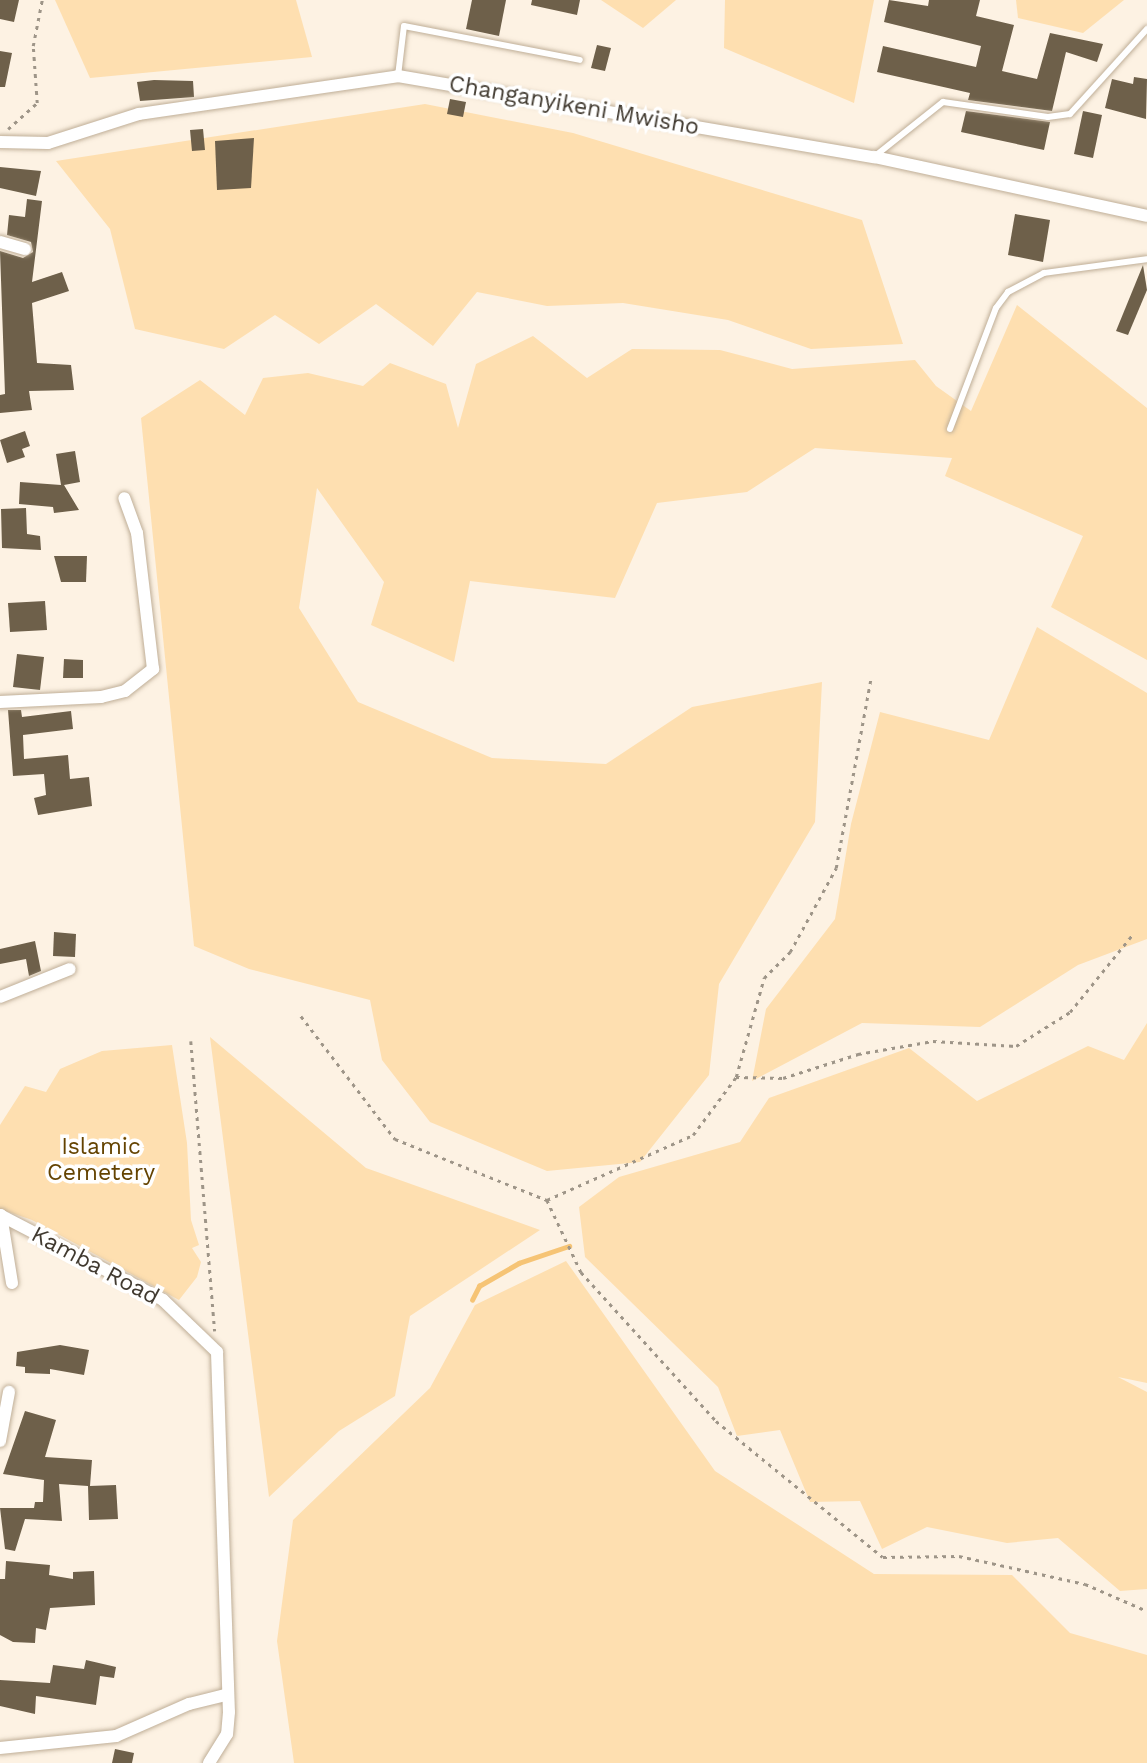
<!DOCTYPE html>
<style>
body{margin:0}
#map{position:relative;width:1147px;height:1763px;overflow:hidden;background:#fdf2e3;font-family:"Work Sans",sans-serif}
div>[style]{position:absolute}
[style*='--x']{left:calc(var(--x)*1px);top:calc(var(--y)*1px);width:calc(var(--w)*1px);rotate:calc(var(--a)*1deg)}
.green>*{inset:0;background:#fedfb0}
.stream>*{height:4.5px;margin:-2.25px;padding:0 2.25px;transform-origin:2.25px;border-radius:2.25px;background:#f6c475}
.building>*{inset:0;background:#6e604a}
.path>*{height:2.5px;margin-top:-1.25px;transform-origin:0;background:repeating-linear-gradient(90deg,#9e9588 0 3.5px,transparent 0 8.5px)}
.roads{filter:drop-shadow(0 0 2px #bfae97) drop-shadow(0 0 2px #bfae97)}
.lane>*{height:6px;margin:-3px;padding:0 3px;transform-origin:3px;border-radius:3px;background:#fff}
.street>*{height:12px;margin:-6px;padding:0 6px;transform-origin:6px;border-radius:6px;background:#fff}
span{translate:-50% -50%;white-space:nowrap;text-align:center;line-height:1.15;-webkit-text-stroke:7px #fff;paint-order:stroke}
.street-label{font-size:23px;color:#413a30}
.park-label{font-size:23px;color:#644301}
</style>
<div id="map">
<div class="green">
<i style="clip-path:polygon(55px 0,296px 0,312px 57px,90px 78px)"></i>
<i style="clip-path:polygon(601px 0,676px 0,643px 28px)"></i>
<i style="clip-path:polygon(725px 0,874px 0,854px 103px,724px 48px)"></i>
<i style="clip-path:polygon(1016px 0,1124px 0,1083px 33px,1018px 18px)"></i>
<i style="clip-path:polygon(425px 104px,573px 133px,862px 220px,903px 344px,811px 349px,728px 320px,623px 303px,547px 306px,477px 292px,433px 346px,376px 304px,319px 344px,275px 315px,224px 349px,135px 329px,110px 229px,56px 161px)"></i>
<i style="clip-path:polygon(1017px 305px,1147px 408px,1147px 660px,1051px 607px,1083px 536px,945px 476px,952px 458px,815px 448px,747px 492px,657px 503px,615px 598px,470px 581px,454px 662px,371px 625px,384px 582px,317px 488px,299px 608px,358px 702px,492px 758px,606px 764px,692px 707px,822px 682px,815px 822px,719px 984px,709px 1075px,640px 1162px,547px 1171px,430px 1122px,382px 1060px,370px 1000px,249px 969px,194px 946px,141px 418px,200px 380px,245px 415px,263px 378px,308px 373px,363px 386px,390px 363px,446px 384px,458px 428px,476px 364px,533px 336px,587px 378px,632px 349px,720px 350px,792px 369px,915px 360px,936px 386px,971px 411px)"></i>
<i style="clip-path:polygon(1037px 627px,1147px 693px,1147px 939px,1078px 965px,980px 1027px,862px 1023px,752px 1081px,766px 1009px,835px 919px,851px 824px,880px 712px,989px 740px)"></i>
<i style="clip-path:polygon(1147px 1023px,1147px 1383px,1118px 1377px,1147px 1392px,1147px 1589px,1120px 1591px,1058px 1538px,1007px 1543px,927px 1527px,882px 1549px,860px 1501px,810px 1502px,780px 1430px,737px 1436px,718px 1387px,585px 1257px,579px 1207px,619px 1177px,740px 1142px,769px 1098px,909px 1048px,977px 1101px,1088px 1046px,1124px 1060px)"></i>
<i style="clip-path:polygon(210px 1037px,366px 1168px,540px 1230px,410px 1316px,395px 1396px,339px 1431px,269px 1497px)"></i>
<i style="clip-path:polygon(172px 1045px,187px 1143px,191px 1220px,199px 1245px,192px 1248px,201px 1262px,197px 1277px,179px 1300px,32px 1220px,0 1209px,0 1125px,25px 1086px,46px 1092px,60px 1069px,102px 1051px)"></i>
<i style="clip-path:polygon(566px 1261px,715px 1471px,874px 1574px,1012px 1575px,1070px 1633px,1147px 1655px,1147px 1763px,294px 1763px,277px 1641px,293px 1520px,430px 1388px,475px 1305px)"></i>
</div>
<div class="stream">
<i style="--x:472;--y:1300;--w:16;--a:-63"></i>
<i style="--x:479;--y:1286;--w:46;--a:-29.9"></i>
<i style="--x:519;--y:1263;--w:53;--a:-18.8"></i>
</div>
<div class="building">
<i style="clip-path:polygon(0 0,19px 0,14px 22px,0 19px)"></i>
<i style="clip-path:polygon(472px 0,506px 0,499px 36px,466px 29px)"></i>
<i style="clip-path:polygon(532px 0,580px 0,577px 15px,531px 5px)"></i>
<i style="clip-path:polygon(889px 0,928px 6px,929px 0,980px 0,976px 16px,1014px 25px,1002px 71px,1037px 79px,1050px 33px,1103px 44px,1097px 62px,1066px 52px,1052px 111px,968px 100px,970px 93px,877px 72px,883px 46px,976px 67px,981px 46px,884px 22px)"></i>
<i style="clip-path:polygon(597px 45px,611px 48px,605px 71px,591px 68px)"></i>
<i style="clip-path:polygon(0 51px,12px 53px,5px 87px,0 87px)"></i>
<i style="clip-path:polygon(1134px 77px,1147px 79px,1146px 119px,1105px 108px,1112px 79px,1133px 84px)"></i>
<i style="clip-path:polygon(154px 80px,193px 81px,194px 97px,140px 101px,137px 82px)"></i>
<i style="clip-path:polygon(450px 99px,466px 102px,463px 117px,447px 114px)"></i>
<i style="clip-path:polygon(966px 111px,1050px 122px,1044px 150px,961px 132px)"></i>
<i style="clip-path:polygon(1083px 111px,1102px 115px,1093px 158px,1074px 154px)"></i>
<i style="clip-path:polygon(203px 129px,205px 150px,192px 151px,190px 130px)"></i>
<i style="clip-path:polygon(254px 138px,251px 188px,217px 190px,215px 141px)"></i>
<i style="clip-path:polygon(0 167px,41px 171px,36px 196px,0 188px)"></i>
<i style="clip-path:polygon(27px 199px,42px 201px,32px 282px,62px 272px,69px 291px,32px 303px,37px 363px,71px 365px,74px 390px,29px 391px,32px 410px,0 413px,0 395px,5px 394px,0 251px,23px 258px,33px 252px,31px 242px,7px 235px,9px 215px,25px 217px)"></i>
<i style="clip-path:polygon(1015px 214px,1050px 220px,1043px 262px,1008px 255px)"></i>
<i style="clip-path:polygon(1143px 265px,1147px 290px,1128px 335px,1116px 331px)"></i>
<i style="clip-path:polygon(25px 431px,30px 446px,22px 449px,25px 457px,7px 463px,0 440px)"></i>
<i style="clip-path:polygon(75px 451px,80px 482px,64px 485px,79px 510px,54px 513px,53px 507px,19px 504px,20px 482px,61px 485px,56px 454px)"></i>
<i style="clip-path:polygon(26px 508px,27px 534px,40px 536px,41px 550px,2px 548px,1px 509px)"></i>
<i style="clip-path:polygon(54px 556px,87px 556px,86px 582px,61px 582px)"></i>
<i style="clip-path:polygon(45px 601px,47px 630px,10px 632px,8px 603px)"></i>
<i style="clip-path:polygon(17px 654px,44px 657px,40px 690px,13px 687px)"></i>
<i style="clip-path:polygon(64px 659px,83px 660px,83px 678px,63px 678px)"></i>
<i style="clip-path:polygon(8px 710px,21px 710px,22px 717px,71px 711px,73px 729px,23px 735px,24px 759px,68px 755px,70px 779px,89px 777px,92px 806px,38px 815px,34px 798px,46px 795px,44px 774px,13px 776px)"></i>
<i style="clip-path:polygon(54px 932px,76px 934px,75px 957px,53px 956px)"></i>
<i style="clip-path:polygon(35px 941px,41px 971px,29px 976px,26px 959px,0 964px,0 949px)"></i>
<i style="clip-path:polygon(60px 1345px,89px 1350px,84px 1375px,50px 1369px,50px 1374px,25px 1373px,25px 1367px,16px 1366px,17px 1352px)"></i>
<i style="clip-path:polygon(25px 1411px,56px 1420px,45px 1457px,92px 1460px,90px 1486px,116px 1485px,118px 1519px,89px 1520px,88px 1486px,59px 1484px,62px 1521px,25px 1519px,15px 1551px,5px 1549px,0 1508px,34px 1508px,35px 1502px,43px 1502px,44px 1480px,3px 1474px)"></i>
<i style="clip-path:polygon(6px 1561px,50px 1565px,49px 1575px,73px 1579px,73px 1572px,94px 1571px,95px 1605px,50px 1608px,46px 1630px,36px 1628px,35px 1643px,13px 1642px,0 1635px,0 1579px,5px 1579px)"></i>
<i style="clip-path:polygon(86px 1660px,116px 1667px,114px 1678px,100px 1676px,96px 1705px,36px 1696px,35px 1714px,0 1706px,0 1680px,50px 1683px,53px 1665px,84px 1669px)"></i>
<i style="clip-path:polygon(115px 1749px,134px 1753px,132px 1763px,112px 1763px)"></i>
</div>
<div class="path">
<i style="--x:8;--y:129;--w:39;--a:-42"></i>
<i style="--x:37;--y:103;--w:57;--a:-94"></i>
<i style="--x:33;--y:46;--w:47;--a:-78.9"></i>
<i style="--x:301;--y:1016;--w:155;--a:52.6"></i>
<i style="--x:395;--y:1139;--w:164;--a:21.9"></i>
<i style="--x:547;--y:1200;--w:80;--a:64.7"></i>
<i style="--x:581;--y:1272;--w:201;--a:47.8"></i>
<i style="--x:716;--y:1421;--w:215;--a:39.2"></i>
<i style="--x:883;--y:1557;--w:76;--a:-0.8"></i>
<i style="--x:959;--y:1556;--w:129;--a:12.5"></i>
<i style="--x:1085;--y:1584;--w:68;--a:23.5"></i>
<i style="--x:191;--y:1041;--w:291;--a:85.3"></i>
<i style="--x:736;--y:1077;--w:47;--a:1.2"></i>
<i style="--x:783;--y:1078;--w:79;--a:-17.7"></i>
<i style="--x:858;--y:1054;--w:76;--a:-9.8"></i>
<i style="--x:933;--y:1041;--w:83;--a:3.4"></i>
<i style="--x:1016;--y:1046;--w:64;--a:-32.2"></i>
<i style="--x:1070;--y:1012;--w:100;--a:-51.1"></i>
<i style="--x:547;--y:1200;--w:160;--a:-24"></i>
<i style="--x:693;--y:1135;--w:72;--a:-53.4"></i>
<i style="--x:736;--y:1077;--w:103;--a:-74.2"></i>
<i style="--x:764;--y:978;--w:37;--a:-45"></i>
<i style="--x:790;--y:952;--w:96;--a:-61.3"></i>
<i style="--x:836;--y:868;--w:194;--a:-79.6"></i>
</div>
<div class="roads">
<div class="lane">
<i style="--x:398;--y:76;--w:50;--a:-83.2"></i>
<i style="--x:404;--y:26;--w:179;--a:10.9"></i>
<i style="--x:875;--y:156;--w:87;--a:-38.5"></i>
<i style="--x:943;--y:102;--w:106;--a:8.1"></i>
<i style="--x:1048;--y:117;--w:22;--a:-8"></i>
<i style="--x:1070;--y:114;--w:115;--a:-47.8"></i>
<i style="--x:950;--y:429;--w:129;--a:-69.2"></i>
<i style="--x:996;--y:308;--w:20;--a:-53"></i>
<i style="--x:1008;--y:292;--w:41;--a:-27.8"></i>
<i style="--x:1044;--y:273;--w:104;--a:-7.7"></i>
</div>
<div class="street">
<i style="--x:0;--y:142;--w:48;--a:1.2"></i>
<i style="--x:48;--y:143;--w:96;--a:-17.7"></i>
<i style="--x:139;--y:114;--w:262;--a:-8.3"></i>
<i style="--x:398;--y:76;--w:483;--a:9.7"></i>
<i style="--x:874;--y:157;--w:279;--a:12.2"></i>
<i style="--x:0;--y:242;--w:26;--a:16"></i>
<i style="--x:0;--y:702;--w:101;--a:-2.8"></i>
<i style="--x:101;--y:697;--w:25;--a:-14"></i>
<i style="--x:125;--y:691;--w:36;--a:-38"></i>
<i style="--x:153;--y:669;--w:137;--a:-96.7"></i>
<i style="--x:137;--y:533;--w:37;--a:-110"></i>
<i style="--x:0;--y:997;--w:75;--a:-21.8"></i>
<i style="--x:0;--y:1215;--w:184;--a:27.5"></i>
<i style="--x:163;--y:1300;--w:75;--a:43.9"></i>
<i style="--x:217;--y:1352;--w:360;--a:88.1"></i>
<i style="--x:229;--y:1712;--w:22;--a:95"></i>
<i style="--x:227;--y:1734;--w:34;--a:122"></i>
<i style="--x:1;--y:1215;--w:69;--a:80.8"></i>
<i style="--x:0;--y:1441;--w:50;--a:-79.6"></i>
<i style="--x:0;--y:1748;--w:117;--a:-5.9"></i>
<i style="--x:116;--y:1736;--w:80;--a:-23.7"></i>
<i style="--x:189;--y:1704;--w:38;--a:-14"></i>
</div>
</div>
<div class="street-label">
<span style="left:574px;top:106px;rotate:10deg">Changanyikeni Mwisho</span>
<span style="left:95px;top:1266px;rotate:28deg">Kamba Road</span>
</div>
<div class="park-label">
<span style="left:101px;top:1160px">Islamic<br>Cemetery</span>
</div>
</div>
